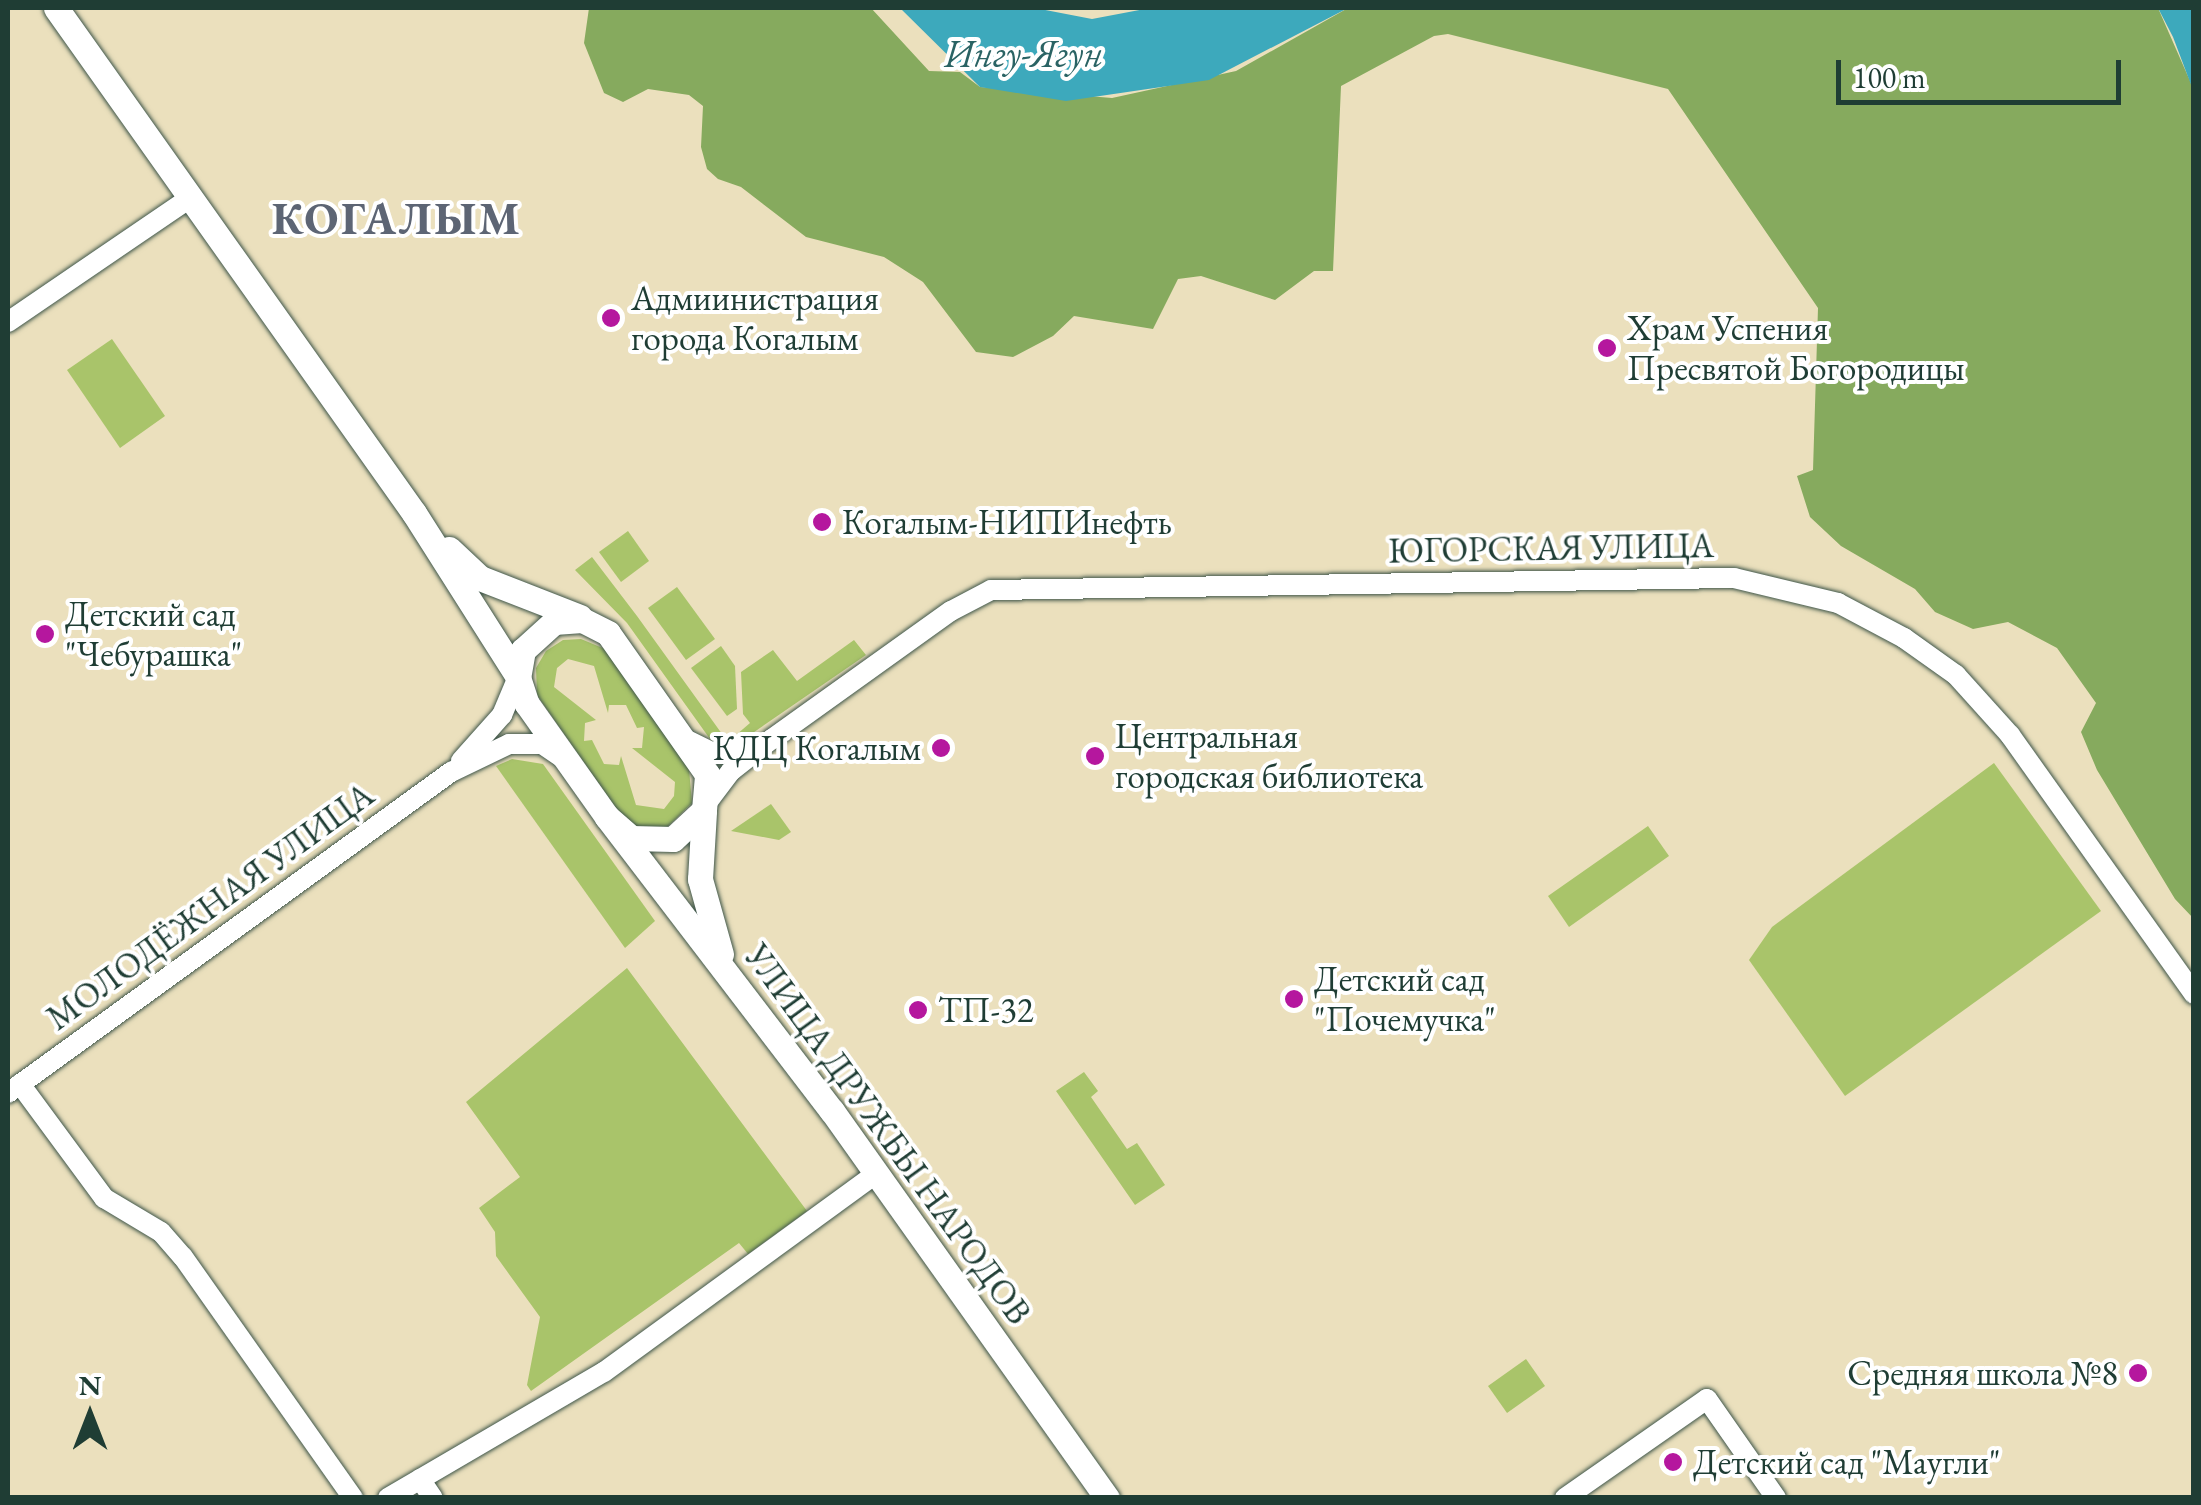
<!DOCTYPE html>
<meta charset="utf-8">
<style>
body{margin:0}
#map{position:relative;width:2201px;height:1505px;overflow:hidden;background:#ebe0bd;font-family:"EB Garamond",serif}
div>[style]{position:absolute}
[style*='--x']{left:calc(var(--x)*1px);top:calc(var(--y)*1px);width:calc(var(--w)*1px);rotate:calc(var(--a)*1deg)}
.green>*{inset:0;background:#a9c46a}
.forest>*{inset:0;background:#86aa5e}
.water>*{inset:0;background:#3da9bc}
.roads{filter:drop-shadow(0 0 2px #3e5549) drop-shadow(0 0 2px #3e5549)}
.minor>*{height:20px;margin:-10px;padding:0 10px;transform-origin:10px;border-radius:10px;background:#fff}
.major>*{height:25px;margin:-12.5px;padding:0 12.5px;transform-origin:12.5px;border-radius:12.5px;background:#fff}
.dots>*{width:28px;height:28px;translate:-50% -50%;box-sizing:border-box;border:5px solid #fff;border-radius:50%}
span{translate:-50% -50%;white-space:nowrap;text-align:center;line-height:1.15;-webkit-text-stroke:8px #fff;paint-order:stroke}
.poi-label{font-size:35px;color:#1f3d34}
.left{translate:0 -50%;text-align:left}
.right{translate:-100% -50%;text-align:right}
.street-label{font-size:35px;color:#1f3d34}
.water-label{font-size:38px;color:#2a6364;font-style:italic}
.district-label{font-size:45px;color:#5d6574;font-weight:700;letter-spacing:2.5px}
.frame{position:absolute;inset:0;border:10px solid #1f3d34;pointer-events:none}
.north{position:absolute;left:40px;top:1365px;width:100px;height:100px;-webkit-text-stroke:8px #fff;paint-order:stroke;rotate:0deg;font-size:28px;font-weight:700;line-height:40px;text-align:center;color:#1f3d34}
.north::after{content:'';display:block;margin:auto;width:35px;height:45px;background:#1f3d34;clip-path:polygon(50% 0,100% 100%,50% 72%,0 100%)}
.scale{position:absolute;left:1836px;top:60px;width:285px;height:45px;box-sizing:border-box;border:5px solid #1f3d34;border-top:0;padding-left:12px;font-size:30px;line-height:35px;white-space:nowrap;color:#1f3d34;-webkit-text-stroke:8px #fff;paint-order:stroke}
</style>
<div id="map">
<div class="green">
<i style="clip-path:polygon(112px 339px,165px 416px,120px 448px,67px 370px)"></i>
<i style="clip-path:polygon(628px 531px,649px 561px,621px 582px,599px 552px)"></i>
<i style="clip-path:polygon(592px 557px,637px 616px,730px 745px,710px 739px,627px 623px,575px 570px)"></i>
<i style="clip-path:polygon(677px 587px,715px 639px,686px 660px,648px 608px)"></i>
<i style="clip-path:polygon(evenodd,581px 639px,605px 649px,689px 769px,692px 803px,666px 828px,636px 827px,622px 817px,537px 695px,536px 668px,546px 651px,563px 640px,581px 639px,568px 659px,594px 666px,608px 713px,609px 705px,626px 705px,637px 728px,644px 727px,642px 748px,632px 748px,675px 782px,674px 796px,664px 809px,636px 805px,621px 756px,619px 765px,604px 764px,592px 740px,584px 741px,585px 723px,596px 720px,554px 687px,557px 668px,568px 659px)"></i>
<i style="clip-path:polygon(854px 640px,866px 655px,741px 741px,736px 735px,750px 723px,743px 714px,741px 672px,773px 650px,797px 681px)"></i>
<i style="clip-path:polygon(721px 646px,735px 666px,737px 709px,727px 716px,691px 668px)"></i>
<i style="clip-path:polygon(512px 759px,543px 764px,655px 921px,625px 948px,496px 766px)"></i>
<i style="clip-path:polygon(1994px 763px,2101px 911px,1845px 1096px,1749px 960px,1772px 927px)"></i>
<i style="clip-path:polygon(771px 804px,791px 832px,779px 840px,731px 831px)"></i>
<i style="clip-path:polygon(1648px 826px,1669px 856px,1569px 927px,1548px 896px)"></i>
<i style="clip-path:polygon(627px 968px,807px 1211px,748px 1254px,739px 1243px,531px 1391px,527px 1385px,540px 1317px,496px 1256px,495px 1232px,479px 1208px,520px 1177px,466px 1102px)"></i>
<i style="clip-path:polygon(1084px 1072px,1098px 1091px,1091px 1097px,1127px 1149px,1137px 1143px,1165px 1185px,1135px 1205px,1056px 1091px)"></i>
<i style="clip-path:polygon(1526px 1359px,1545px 1386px,1507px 1413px,1488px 1386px)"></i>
</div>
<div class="forest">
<i style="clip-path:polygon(589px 8px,871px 8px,929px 71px,960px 72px,980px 87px,1112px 98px,1236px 71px,1348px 8px,2158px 8px,2194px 90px,2193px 918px,2175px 899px,2097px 770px,2081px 732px,2096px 703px,2057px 648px,2008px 622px,1973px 629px,1935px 612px,1915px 589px,1841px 546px,1810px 517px,1797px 476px,1813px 470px,1818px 308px,1668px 89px,1448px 34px,1434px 36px,1341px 86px,1333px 271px,1314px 271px,1275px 300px,1201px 276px,1178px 279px,1153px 329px,1074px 316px,1053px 336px,1013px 357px,976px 352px,923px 282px,884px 257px,806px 237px,741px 187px,718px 179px,707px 169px,701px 147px,703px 106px,689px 95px,648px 89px,623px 102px,604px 93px,584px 43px)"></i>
</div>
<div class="water">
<i style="clip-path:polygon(900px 8px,1035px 8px,1092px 19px,1150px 8px,1348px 8px,1209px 80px,1066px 101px,980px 87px)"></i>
<i style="clip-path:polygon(2158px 8px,2193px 8px,2193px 90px,2173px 37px)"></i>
</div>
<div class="roads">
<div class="minor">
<i style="--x:8;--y:322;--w:222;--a:-34.3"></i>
<i style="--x:689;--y:741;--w:30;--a:26"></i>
<i style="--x:716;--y:754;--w:41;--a:-12.7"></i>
<i style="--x:461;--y:761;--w:62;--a:-48.3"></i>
<i style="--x:502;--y:715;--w:41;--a:-67.2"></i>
<i style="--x:706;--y:804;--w:41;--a:-52.9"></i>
<i style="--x:731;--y:771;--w:52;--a:-38"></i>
<i style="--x:772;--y:739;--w:220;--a:-35.6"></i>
<i style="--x:951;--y:611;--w:45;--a:-27.7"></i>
<i style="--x:991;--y:590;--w:743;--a:-0.93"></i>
<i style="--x:1734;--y:578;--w:107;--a:13.5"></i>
<i style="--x:1838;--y:603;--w:75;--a:27.9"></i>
<i style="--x:1904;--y:638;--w:64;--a:35.4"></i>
<i style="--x:1956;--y:675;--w:81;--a:48"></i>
<i style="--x:2010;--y:735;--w:318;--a:54.6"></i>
<i style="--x:20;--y:1084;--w:142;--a:53.6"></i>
<i style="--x:104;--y:1198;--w:66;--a:30.8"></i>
<i style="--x:161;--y:1232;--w:33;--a:49"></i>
<i style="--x:183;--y:1257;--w:295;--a:54.8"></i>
<i style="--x:8;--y:1093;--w:547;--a:-35.93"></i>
<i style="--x:451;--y:772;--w:64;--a:-25.8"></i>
<i style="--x:509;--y:744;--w:33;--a:0"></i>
<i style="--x:542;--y:744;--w:23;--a:34"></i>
<i style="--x:420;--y:1479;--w:23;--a:56"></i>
<i style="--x:388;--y:1498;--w:250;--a:-30.3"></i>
<i style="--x:604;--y:1372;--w:338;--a:-36.1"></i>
<i style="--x:1565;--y:1498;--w:173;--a:-34.9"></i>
<i style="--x:1707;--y:1399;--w:121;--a:55.1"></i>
</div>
<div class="major">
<i style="--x:56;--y:8;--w:619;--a:54.67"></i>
<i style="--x:414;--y:513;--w:194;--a:57.6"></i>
<i style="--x:449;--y:549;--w:42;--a:43.1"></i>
<i style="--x:480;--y:578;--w:107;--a:21.3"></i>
<i style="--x:704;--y:812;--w:67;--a:93.4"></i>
<i style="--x:700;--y:879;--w:78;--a:74.4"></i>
<i style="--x:607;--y:817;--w:32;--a:41"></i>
<i style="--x:631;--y:838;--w:42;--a:1.4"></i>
<i style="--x:673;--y:839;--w:42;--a:-43.1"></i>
<i style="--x:704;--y:810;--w:36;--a:-85"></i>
<i style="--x:707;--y:774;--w:172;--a:-125.1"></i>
<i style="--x:608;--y:633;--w:29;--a:-153"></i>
<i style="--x:582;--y:620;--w:28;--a:176"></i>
<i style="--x:554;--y:622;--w:42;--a:137.9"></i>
<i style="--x:523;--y:650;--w:27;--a:100"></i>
<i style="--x:518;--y:677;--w:28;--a:72"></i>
<i style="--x:527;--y:704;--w:138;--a:54.7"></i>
<i style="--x:607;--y:817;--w:370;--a:52.6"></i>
<i style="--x:832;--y:1111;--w:475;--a:54.6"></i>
</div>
</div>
<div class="dots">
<i style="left:611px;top:318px;background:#b5179e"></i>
<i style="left:1607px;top:348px;background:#b5179e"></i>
<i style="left:822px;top:522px;background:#b5179e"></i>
<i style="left:45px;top:634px;background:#b5179e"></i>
<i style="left:941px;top:748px;background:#b5179e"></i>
<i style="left:1095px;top:756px;background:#b5179e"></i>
<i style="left:1294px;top:999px;background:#b5179e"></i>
<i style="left:918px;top:1010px;background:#b5179e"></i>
<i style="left:2138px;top:1373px;background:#b5179e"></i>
<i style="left:1673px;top:1462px;background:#b5179e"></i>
</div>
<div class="poi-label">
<span class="left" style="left:631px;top:318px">Адмиинистрация<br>города Когалым</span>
<span class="left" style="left:1627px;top:348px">Храм Успения<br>Пресвятой Богородицы</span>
<span class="left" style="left:842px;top:522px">Когалым-НИПИнефть</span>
<span class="left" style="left:65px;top:634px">Детский сад<br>"Чебурашка"</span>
<span class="left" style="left:1115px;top:756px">Центральная<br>городская библиотека</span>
<span class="right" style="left:921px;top:748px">КДЦ Когалым</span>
<span class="left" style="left:1314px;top:999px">Детский сад<br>"Почемучка"</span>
<span class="left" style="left:938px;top:1010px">ТП-32</span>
<span class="right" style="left:2118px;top:1373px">Средняя школа №8</span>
<span class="left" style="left:1693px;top:1462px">Детский сад "Маугли"</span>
</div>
<div class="street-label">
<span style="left:1551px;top:548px;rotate:-1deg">ЮГОРСКАЯ УЛИЦА</span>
<span style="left:210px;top:906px;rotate:-36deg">МОЛОДЁЖНАЯ УЛИЦА</span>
<span style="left:888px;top:1134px;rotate:54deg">УЛИЦА ДРУЖБЫ НАРОДОВ</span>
</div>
<div class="water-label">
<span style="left:1024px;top:53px">Ингу-Ягун</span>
</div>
<div class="district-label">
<span style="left:397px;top:219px">КОГАЛЫМ</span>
</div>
<div class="frame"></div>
<div class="north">N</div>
<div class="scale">100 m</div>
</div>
